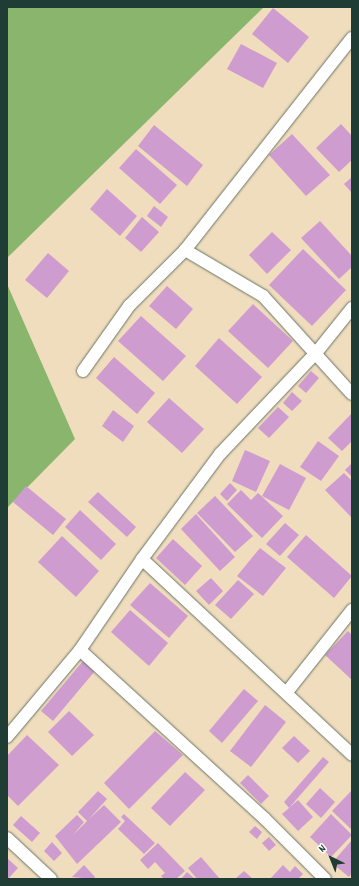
<!DOCTYPE html>
<style>
body{margin:0}
#map{position:relative;width:359px;height:886px;overflow:hidden;background:#f0ddbe;font-family:Dekko,sans-serif}
div>[style]{position:absolute}
[style*='--x']{left:calc(var(--x)*1px);top:calc(var(--y)*1px);width:calc(var(--w)*1px);rotate:calc(var(--a)*1deg)}
.forest>*{inset:0;background:#89b56c}
.building>*{inset:0;background:#cf9ccf}
.roads{filter:drop-shadow(0 0 1px #687564) drop-shadow(0 0 1px #687564)}
.minor>*{height:12px;margin:-6px;padding:0 6px;transform-origin:6px;border-radius:6px;background:#fff}
span{translate:-50% -50%;white-space:nowrap;text-align:center;line-height:1.15;-webkit-text-stroke:3.5px #fff;paint-order:stroke}
.frame{position:absolute;inset:0;border:8px solid #1f3d34;pointer-events:none}
.north{position:absolute;left:311px;top:838px;width:40px;height:40px;-webkit-text-stroke:3px #fff;paint-order:stroke;rotate:317deg;font-size:11px;font-weight:700;line-height:16px;text-align:center;color:#1f3d34}
.north::after{content:'';display:block;margin:auto;width:14px;height:18px;background:#1f3d34;clip-path:polygon(50% 0,100% 100%,50% 72%,0 100%)}
</style>
<div id="map">
<div class="forest">
<i style="clip-path:polygon(7px 7px,264px 7px,7px 258px)"></i>
<i style="clip-path:polygon(7px 284px,75px 439px,7px 508px)"></i>
</div>
<div class="building">
<i style="clip-path:polygon(273px 8px,309px 37px,288px 63px,252px 34px)"></i>
<i style="clip-path:polygon(241px 44px,277px 63px,263px 88px,227px 69px)"></i>
<i style="clip-path:polygon(341px 124px,352px 136px,352px 160px,339px 172px,316px 148px)"></i>
<i style="clip-path:polygon(154px 125px,203px 165px,187px 186px,138px 146px)"></i>
<i style="clip-path:polygon(292px 134px,330px 175px,306px 196px,269px 155px)"></i>
<i style="clip-path:polygon(136px 149px,177px 185px,160px 204px,119px 168px)"></i>
<i style="clip-path:polygon(352px 177px,352px 193px,344px 184px)"></i>
<i style="clip-path:polygon(107px 189px,137px 216px,120px 236px,90px 209px)"></i>
<i style="clip-path:polygon(154px 206px,168px 217px,161px 227px,147px 216px)"></i>
<i style="clip-path:polygon(142px 217px,159px 232px,141px 252px,125px 238px)"></i>
<i style="clip-path:polygon(320px 221px,352px 256px,352px 267px,339px 279px,301px 238px)"></i>
<i style="clip-path:polygon(272px 232px,291px 250px,267px 274px,249px 255px)"></i>
<i style="clip-path:polygon(303px 249px,346px 290px,312px 326px,269px 285px)"></i>
<i style="clip-path:polygon(48px 253px,69px 271px,47px 298px,25px 280px)"></i>
<i style="clip-path:polygon(167px 286px,193px 309px,176px 329px,149px 306px)"></i>
<i style="clip-path:polygon(253px 304px,293px 341px,268px 368px,228px 331px)"></i>
<i style="clip-path:polygon(141px 316px,186px 356px,163px 381px,118px 341px)"></i>
<i style="clip-path:polygon(219px 338px,262px 377px,237px 404px,195px 366px)"></i>
<i style="clip-path:polygon(114px 357px,155px 393px,137px 414px,96px 378px)"></i>
<i style="clip-path:polygon(311px 371px,319px 378px,306px 393px,298px 386px)"></i>
<i style="clip-path:polygon(292px 392px,302px 401px,292px 411px,283px 403px)"></i>
<i style="clip-path:polygon(169px 398px,204px 429px,182px 453px,147px 422px)"></i>
<i style="clip-path:polygon(278px 407px,289px 417px,269px 438px,258px 428px)"></i>
<i style="clip-path:polygon(113px 410px,134px 426px,123px 442px,102px 426px)"></i>
<i style="clip-path:polygon(352px 413px,352px 441px,342px 451px,328px 438px)"></i>
<i style="clip-path:polygon(318px 441px,339px 456px,321px 481px,300px 467px)"></i>
<i style="clip-path:polygon(245px 450px,270px 461px,256px 492px,232px 481px)"></i>
<i style="clip-path:polygon(352px 463px,352px 477px,345px 470px)"></i>
<i style="clip-path:polygon(280px 464px,306px 478px,289px 510px,262px 496px)"></i>
<i style="clip-path:polygon(344px 473px,352px 481px,352px 518px,325px 490px)"></i>
<i style="clip-path:polygon(230px 483px,237px 490px,227px 501px,220px 494px)"></i>
<i style="clip-path:polygon(26px 486px,66px 519px,53px 535px,13px 502px)"></i>
<i style="clip-path:polygon(241px 490px,251px 500px,258px 493px,283px 516px,262px 538px,227px 504px)"></i>
<i style="clip-path:polygon(98px 492px,136px 527px,127px 537px,88px 502px)"></i>
<i style="clip-path:polygon(215px 496px,253px 536px,235px 552px,197px 513px)"></i>
<i style="clip-path:polygon(80px 510px,116px 544px,101px 560px,65px 527px)"></i>
<i style="clip-path:polygon(196px 514px,235px 557px,220px 571px,181px 529px)"></i>
<i style="clip-path:polygon(285px 523px,299px 535px,280px 556px,266px 544px)"></i>
<i style="clip-path:polygon(306px 535px,352px 576px,334px 598px,287px 557px)"></i>
<i style="clip-path:polygon(62px 536px,99px 571px,76px 597px,38px 562px)"></i>
<i style="clip-path:polygon(173px 539px,202px 566px,185px 585px,156px 558px)"></i>
<i style="clip-path:polygon(260px 548px,286px 568px,263px 596px,237px 576px)"></i>
<i style="clip-path:polygon(211px 578px,223px 591px,209px 605px,196px 591px)"></i>
<i style="clip-path:polygon(238px 580px,254px 594px,231px 619px,215px 605px)"></i>
<i style="clip-path:polygon(150px 583px,188px 616px,169px 638px,130px 605px)"></i>
<i style="clip-path:polygon(130px 610px,168px 643px,149px 666px,111px 632px)"></i>
<i style="clip-path:polygon(348px 631px,352px 635px,352px 680px,325px 655px)"></i>
<i style="clip-path:polygon(83px 661px,95px 671px,53px 721px,41px 711px)"></i>
<i style="clip-path:polygon(244px 689px,258px 701px,222px 743px,209px 731px)"></i>
<i style="clip-path:polygon(265px 705px,286px 722px,251px 767px,230px 751px)"></i>
<i style="clip-path:polygon(69px 711px,94px 735px,72px 756px,48px 732px)"></i>
<i style="clip-path:polygon(155px 731px,183px 755px,129px 809px,104px 783px)"></i>
<i style="clip-path:polygon(27px 735px,59px 765px,18px 806px,7px 795px,7px 756px)"></i>
<i style="clip-path:polygon(294px 736px,310px 751px,298px 763px,282px 748px)"></i>
<i style="clip-path:polygon(323px 757px,329px 762px,289px 808px,298px 800px,313px 817px,298px 831px,282px 814px,289px 808px,284px 802px)"></i>
<i style="clip-path:polygon(185px 772px,205px 790px,170px 826px,151px 808px)"></i>
<i style="clip-path:polygon(248px 775px,269px 796px,261px 804px,240px 783px)"></i>
<i style="clip-path:polygon(320px 788px,335px 802px,321px 818px,306px 804px)"></i>
<i style="clip-path:polygon(352px 790px,352px 830px,332px 811px)"></i>
<i style="clip-path:polygon(98px 791px,107px 799px,89px 819px,104px 805px,121px 822px,77px 864px,55px 836px,77px 815px,84px 822px,73px 835px,87px 821px,78px 812px)"></i>
<i style="clip-path:polygon(124px 814px,155px 843px,144px 854px,118px 829px,125px 821px,121px 817px)"></i>
<i style="clip-path:polygon(331px 814px,352px 835px,331px 857px,310px 837px)"></i>
<i style="clip-path:polygon(21px 816px,40px 833px,32px 842px,13px 825px)"></i>
<i style="clip-path:polygon(255px 826px,262px 832px,257px 839px,249px 832px)"></i>
<i style="clip-path:polygon(269px 837px,276px 845px,269px 851px,262px 843px)"></i>
<i style="clip-path:polygon(352px 840px,352px 873px,349px 877px,332px 863px)"></i>
<i style="clip-path:polygon(52px 842px,62px 853px,54px 861px,44px 851px)"></i>
<i style="clip-path:polygon(158px 843px,185px 871px,176px 879px,164px 879px,161px 876px,165px 873px,155px 862px,148px 869px,140px 860px)"></i>
<i style="clip-path:polygon(201px 857px,220px 879px,197px 879px,188px 868px)"></i>
<i style="clip-path:polygon(7px 858px,18px 868px,8px 879px,7px 879px)"></i>
<i style="clip-path:polygon(84px 865px,95px 877px,94px 879px,72px 877px)"></i>
<i style="clip-path:polygon(283px 865px,290px 872px,295px 866px,303px 874px,298px 879px,270px 879px)"></i>
<i style="clip-path:polygon(244px 871px,253px 879px,235px 879px)"></i>
<i style="clip-path:polygon(187px 872px,195px 879px,181px 879px)"></i>
</div>
<div class="roads">
<div class="minor">
<i style="--x:185;--y:250;--w:91;--a:30.5"></i>
<i style="--x:263;--y:296;--w:132;--a:47.8"></i>
<i style="--x:83;--y:371;--w:80;--a:-54.7"></i>
<i style="--x:129;--y:306;--w:79;--a:-45"></i>
<i style="--x:185;--y:250;--w:270;--a:-51.8"></i>
<i style="--x:142;--y:559;--w:287;--a:43"></i>
<i style="--x:80;--y:650;--w:251;--a:42.4"></i>
<i style="--x:265;--y:819;--w:85;--a:45"></i>
<i style="--x:287;--y:692;--w:105;--a:-51.6"></i>
<i style="--x:7;--y:737;--w:114;--a:-50"></i>
<i style="--x:80;--y:650;--w:110;--a:-55.7"></i>
<i style="--x:142;--y:559;--w:131;--a:-53.4"></i>
<i style="--x:220;--y:454;--w:139;--a:-46.5"></i>
<i style="--x:316;--y:353;--w:58;--a:-51.3"></i>
<i style="--x:7;--y:838;--w:60;--a:43"></i>
</div>
</div>
<div class="frame"></div>
<div class="north">N</div>
</div>
